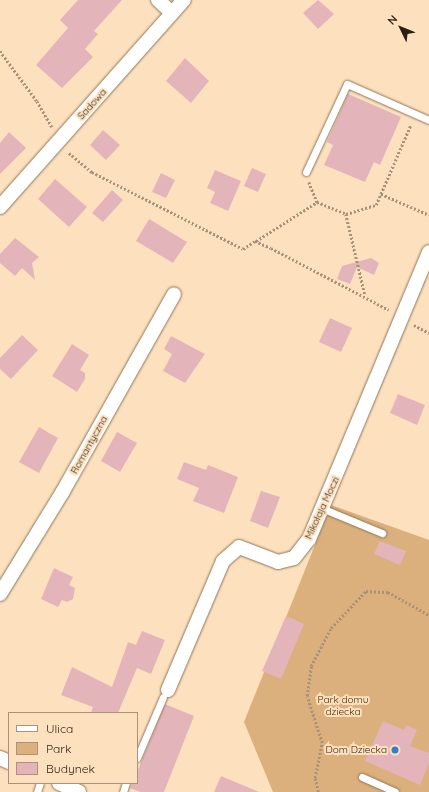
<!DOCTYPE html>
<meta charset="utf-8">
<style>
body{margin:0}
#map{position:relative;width:429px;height:792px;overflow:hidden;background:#fde1bf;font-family:Quicksand,sans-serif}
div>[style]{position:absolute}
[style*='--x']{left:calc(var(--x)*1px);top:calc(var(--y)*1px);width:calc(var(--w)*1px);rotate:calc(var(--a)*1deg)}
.green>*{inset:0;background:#dbb07c}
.building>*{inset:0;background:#e3b5ba}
.path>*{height:2.5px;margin-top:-1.25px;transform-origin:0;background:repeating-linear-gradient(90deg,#a79279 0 2px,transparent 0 4px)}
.roads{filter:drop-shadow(0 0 1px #8f7557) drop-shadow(0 0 1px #8f7557)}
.service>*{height:7px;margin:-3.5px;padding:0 3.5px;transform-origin:3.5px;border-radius:3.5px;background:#fff}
.minor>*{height:14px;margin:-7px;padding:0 7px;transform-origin:7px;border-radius:7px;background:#fff}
.dots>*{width:11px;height:11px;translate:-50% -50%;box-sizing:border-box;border:2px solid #fde1bf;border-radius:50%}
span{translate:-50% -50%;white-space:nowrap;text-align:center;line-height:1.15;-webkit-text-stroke:4px #fde1bf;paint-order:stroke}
.street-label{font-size:10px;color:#2a1f13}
.park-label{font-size:10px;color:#472b00}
.poi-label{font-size:10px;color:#2a1f13}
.right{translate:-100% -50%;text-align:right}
.legend{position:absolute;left:8px;top:712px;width:130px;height:72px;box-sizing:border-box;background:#fde1bf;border:1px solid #a9937a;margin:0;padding:5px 7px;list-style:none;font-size:12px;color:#2a1f13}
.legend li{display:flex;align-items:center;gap:8px;height:20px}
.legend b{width:20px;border:1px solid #a9937a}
.north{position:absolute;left:381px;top:8px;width:40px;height:40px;-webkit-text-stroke:3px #fde1bf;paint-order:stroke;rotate:313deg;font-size:11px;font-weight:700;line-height:16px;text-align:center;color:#2a1f13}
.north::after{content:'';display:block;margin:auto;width:14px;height:18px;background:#2a1f13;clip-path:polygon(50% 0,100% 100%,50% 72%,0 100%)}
</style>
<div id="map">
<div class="green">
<i style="clip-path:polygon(331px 505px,429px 540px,429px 792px,273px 792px,244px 722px)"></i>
</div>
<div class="building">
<i style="clip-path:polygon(78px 0,122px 0,94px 31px,98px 34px,85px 49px,93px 57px,62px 88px,36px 65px,68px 28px,60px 20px)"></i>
<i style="clip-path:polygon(318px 0,334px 14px,318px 29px,303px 13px)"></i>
<i style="clip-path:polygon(185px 58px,209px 81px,191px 103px,166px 81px)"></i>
<i style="clip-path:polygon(348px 94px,401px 117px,380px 165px,374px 162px,365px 182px,324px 165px,333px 145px,327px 142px)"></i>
<i style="clip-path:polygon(103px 130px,120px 145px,106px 160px,90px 145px)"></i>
<i style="clip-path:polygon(9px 132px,26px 148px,0 174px,0 143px)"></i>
<i style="clip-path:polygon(252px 168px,266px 174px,258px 192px,244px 186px)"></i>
<i style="clip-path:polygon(215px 170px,241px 181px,228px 211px,210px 203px,215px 192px,207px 188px)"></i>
<i style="clip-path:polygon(161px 173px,175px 180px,166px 198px,152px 192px)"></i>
<i style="clip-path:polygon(55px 179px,87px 207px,69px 227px,38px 199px)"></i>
<i style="clip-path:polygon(112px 190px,123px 200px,103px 222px,92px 213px)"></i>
<i style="clip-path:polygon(149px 219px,187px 242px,173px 263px,136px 241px)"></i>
<i style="clip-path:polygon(15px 238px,39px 257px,32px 263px,35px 280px,22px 268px,15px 276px,0 263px,0 254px)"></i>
<i style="clip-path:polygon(371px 258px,379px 263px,374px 275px,357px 267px,350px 284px,337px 279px,342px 266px)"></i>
<i style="clip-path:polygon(330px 318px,352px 328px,341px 352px,319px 342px)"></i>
<i style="clip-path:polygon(22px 335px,38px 350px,11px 379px,0 369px,0 358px)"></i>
<i style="clip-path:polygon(171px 336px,205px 354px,185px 383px,163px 371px,172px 354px,164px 349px)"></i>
<i style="clip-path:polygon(72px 344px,89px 355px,80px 370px,85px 373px,85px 379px,77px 392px,52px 376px)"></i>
<i style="clip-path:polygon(398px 394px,425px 405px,417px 425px,390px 413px)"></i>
<i style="clip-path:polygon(39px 427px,58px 438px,39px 473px,19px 462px)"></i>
<i style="clip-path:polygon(117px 432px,137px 443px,120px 472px,101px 461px)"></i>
<i style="clip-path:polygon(184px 462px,206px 470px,208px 465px,238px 477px,224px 513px,193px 501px,199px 488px,177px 479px)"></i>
<i style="clip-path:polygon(261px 491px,280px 497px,268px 528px,250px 521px)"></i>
<i style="clip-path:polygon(380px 541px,406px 551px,400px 565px,374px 554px)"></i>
<i style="clip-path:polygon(54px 568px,73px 577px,69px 585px,75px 588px,73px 599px,67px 602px,62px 600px,58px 607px,41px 599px)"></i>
<i style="clip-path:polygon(286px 616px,304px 624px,281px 679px,262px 671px)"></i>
<i style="clip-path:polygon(142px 631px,165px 640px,151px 674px,137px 668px,118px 713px,91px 713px,93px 707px,61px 695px,72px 667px,112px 687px,128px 642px,136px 645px)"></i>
<i style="clip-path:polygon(165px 704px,194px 716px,164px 792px,140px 792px,130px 788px,132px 783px,137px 783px,137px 772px)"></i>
<i style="clip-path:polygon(383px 721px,404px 730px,406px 725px,417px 730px,410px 746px,429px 753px,429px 763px,420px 785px,365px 761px)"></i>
<i style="clip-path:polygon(221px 776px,259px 792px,214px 792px)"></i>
</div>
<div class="path">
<i style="--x:0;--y:51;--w:62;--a:53.5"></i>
<i style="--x:37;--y:101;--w:30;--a:60"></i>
<i style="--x:69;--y:153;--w:30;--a:40"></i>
<i style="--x:92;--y:172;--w:169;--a:27"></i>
<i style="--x:243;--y:249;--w:14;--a:-34"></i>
<i style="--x:255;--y:241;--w:17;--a:24"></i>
<i style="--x:271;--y:248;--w:133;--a:27.7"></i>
<i style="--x:309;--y:182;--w:22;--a:68"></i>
<i style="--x:381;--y:194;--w:52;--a:23.6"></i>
<i style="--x:346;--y:214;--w:31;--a:-17"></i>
<i style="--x:376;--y:205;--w:88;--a:-66.6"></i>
<i style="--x:256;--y:241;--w:72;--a:-32.6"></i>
<i style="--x:317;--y:202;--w:31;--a:22"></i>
<i style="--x:346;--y:214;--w:83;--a:76.8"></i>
<i style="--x:414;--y:325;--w:17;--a:28"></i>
<i style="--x:318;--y:792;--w:14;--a:-102"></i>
<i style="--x:315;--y:778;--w:36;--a:-79"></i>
<i style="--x:322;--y:743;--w:49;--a:-107.7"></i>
<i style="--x:307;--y:696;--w:30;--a:-82"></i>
<i style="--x:311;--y:666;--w:43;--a:-62.2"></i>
<i style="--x:331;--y:628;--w:51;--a:-46.6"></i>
<i style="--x:366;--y:591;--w:22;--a:3"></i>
<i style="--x:388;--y:592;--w:47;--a:29.3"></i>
</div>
<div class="roads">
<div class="service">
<i style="--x:306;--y:172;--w:97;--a:-65"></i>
<i style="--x:347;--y:84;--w:90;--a:23.7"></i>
<i style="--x:324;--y:509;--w:63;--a:22.5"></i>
<i style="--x:137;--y:758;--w:66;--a:-66.9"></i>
<i style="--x:362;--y:777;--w:36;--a:24"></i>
<i style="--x:37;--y:792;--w:9;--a:-72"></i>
<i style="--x:123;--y:792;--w:9;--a:-72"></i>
</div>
<div class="minor">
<i style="--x:158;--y:0;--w:19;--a:43"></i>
<i style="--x:0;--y:207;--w:277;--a:-48.4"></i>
<i style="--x:0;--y:594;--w:119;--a:-58.5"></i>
<i style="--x:62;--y:493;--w:228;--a:-60.6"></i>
<i style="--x:168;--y:690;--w:140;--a:-66.9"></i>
<i style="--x:223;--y:561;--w:21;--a:-41"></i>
<i style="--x:239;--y:547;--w:42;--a:21"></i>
<i style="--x:278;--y:562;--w:16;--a:-14"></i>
<i style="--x:294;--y:558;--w:24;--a:-52"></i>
<i style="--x:309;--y:539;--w:311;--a:-67.3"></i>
<i style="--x:0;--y:758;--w:10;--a:24"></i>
<i style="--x:59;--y:783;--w:22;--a:24"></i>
</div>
</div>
<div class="dots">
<i style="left:395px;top:750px;background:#2f80cf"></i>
</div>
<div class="street-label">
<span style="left:92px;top:104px;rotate:-48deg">Sadowa</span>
<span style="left:89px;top:445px;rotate:-61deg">Romantyczna</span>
<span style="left:322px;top:508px;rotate:-65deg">Mikołaja Moczi</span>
</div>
<div class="park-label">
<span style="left:343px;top:705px">Park domu<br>dziecka</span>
</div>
<div class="poi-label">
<span class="right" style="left:387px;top:750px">Dom Dziecka</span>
</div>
<ul class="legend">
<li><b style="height:5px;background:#fff"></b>Ulica</li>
<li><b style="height:11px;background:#dbb07c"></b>Park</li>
<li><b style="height:11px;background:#e3b5ba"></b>Budynek</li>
</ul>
<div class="north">N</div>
</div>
